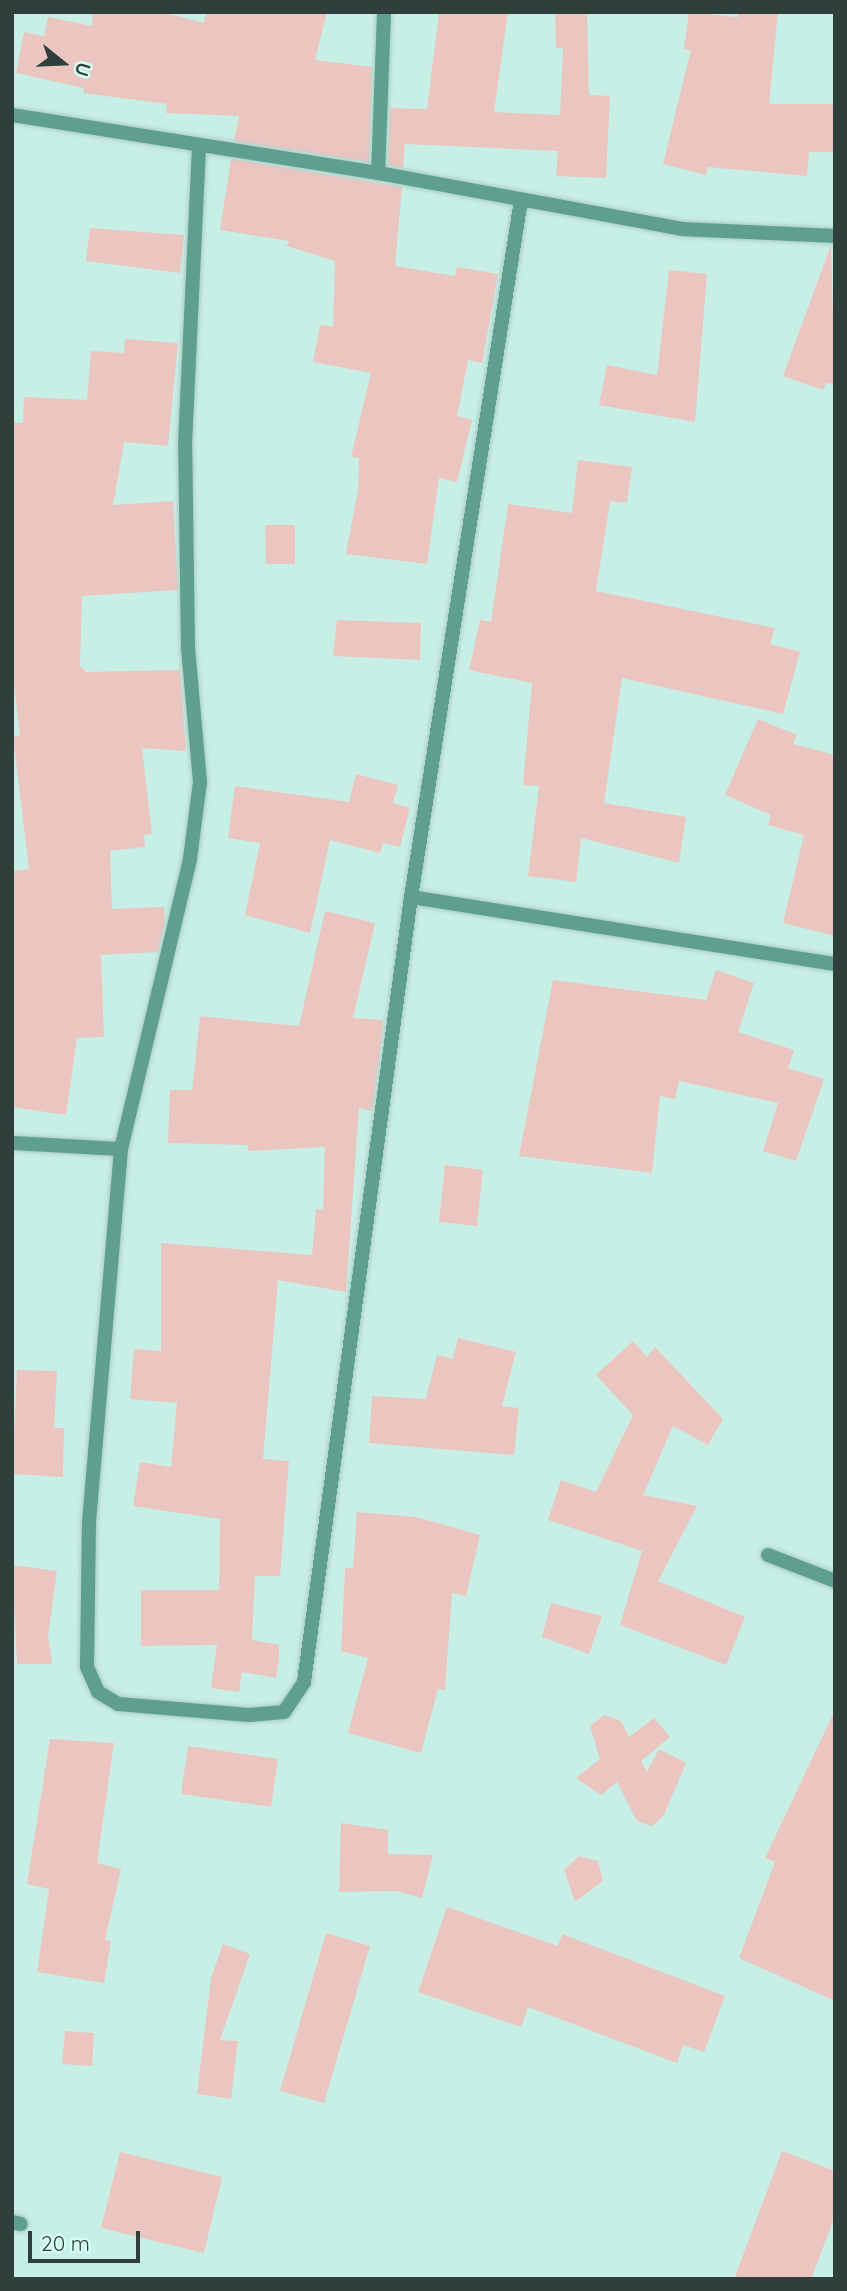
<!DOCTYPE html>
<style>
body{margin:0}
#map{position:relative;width:847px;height:2291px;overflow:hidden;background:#c8efe5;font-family:Quicksand,sans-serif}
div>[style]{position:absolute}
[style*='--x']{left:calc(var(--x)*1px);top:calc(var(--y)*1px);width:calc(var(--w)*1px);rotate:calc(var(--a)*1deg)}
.building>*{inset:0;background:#ebc6c1}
.roads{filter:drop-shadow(0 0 2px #a9ccc3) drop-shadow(0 0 2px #a9ccc3)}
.minor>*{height:14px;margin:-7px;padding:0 7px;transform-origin:7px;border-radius:7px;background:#5e9f90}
span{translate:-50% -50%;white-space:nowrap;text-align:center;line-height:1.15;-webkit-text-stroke:5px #d5fdf2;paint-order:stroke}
.frame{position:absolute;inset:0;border:14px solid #2f3f3b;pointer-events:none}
.north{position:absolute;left:28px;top:28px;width:70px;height:70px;-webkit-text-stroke:5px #d5fdf2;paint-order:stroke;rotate:108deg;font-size:19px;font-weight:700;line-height:28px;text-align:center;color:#2f3f3b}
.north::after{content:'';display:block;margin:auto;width:24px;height:32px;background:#2f3f3b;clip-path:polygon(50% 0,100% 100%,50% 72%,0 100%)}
.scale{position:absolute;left:28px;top:2231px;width:112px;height:32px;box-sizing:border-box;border:4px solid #2f3f3b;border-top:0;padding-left:9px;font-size:21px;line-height:24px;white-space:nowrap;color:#2f3f3b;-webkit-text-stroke:5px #d5fdf2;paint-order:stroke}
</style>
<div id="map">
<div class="building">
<i style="clip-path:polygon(93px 12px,162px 12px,204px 23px,206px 12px,327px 12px,315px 60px,372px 67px,369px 162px,234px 141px,239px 116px,166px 113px,167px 104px,83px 93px,84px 88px,16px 73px,24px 32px,44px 36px,48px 17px,92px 26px)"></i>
<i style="clip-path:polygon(439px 12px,508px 12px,494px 112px,560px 115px,563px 48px,556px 48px,555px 14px,587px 13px,589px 95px,610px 96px,606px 178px,556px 176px,558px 151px,405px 144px,403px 168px,388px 165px,390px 108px,427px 109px)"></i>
<i style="clip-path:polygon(689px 12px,738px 17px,738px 12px,778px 12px,769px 104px,835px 104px,835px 152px,809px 152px,807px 176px,708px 167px,706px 175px,663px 164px,691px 50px,684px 49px)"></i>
<i style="clip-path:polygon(231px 159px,402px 187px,395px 266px,455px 276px,457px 267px,498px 274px,482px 363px,468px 360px,457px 416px,472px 420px,457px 482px,439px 478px,427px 564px,346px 554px,358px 489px,359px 458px,351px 457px,371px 373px,313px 362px,320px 325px,333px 327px,335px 261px,287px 246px,289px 241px,220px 230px)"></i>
<i style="clip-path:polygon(90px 228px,184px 235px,180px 273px,86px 261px)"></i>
<i style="clip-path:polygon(831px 245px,835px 384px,826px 383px,823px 390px,783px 376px)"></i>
<i style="clip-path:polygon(669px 270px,707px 274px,695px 422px,599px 405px,607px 365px,657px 375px)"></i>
<i style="clip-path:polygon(125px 339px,178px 343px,168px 446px,124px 442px,113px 505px,173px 501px,178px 590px,82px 596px,80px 666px,86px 672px,180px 670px,186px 751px,142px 748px,152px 834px,144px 835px,145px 847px,110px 851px,112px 909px,164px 907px,165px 922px,158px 952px,101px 955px,104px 1037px,77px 1038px,66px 1115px,12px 1107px,12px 871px,29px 869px,13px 737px,20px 736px,12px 669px,12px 422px,23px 423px,24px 397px,87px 400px,91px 351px,124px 353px)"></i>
<i style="clip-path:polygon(578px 460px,632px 467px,627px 503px,610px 501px,596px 591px,775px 628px,770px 644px,800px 652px,783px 714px,622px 678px,604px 803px,686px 817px,679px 863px,581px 838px,576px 882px,528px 876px,539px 786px,523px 785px,532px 683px,469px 670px,480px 620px,491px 622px,508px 504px,572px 513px)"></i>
<i style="clip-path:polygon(265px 525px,295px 525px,295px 564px,266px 564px)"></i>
<i style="clip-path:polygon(337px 620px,421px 623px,420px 660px,333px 656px)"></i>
<i style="clip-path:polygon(758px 719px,797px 735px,793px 744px,835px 755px,835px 936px,783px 923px,804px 835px,768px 825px,771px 815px,725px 795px)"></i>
<i style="clip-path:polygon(356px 774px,398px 785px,393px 803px,410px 808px,400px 847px,383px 843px,380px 853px,330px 840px,310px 933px,245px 915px,260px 843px,228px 838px,235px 786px,349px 802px)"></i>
<i style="clip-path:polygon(325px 911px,375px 923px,353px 1018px,383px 1020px,381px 1043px,372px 1111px,359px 1108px,346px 1292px,278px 1280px,263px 1459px,289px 1461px,280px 1576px,255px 1576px,252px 1640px,279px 1645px,279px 1658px,276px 1678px,242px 1672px,239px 1692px,211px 1688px,217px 1645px,141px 1646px,141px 1590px,219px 1590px,220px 1519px,133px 1506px,140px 1462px,171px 1467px,177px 1403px,130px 1399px,134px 1349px,161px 1351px,161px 1243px,312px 1255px,316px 1209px,323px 1210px,325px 1147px,248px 1151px,248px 1145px,168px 1143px,170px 1090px,192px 1090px,200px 1016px,299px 1026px)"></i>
<i style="clip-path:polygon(716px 970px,754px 983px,738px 1032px,794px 1050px,788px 1068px,824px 1079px,796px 1161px,763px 1151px,778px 1103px,679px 1081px,675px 1099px,660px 1096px,652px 1173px,519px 1156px,553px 980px,706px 1000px)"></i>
<i style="clip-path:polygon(445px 1165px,483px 1170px,477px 1226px,439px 1222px)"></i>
<i style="clip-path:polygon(458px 1338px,516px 1352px,502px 1406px,519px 1408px,514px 1455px,369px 1443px,372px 1396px,426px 1399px,437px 1355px,453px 1359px)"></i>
<i style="clip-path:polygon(633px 1341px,647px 1357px,655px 1347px,723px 1419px,708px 1445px,673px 1426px,643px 1495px,697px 1506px,658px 1581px,745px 1617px,726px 1665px,620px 1625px,642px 1551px,548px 1520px,561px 1480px,596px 1492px,633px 1415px,596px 1375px)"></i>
<i style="clip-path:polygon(17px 1370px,57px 1371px,54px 1428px,64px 1428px,63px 1477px,12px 1474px)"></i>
<i style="clip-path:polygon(357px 1512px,416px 1517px,480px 1535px,466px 1596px,452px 1593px,445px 1690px,438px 1689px,421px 1753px,348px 1733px,368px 1658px,341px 1651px,345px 1568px,353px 1568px)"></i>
<i style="clip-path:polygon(12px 1565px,57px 1571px,48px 1635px,52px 1664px,17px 1664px)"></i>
<i style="clip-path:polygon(551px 1603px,602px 1616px,589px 1654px,542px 1637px)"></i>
<i style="clip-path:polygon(835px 1710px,835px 2001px,739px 1958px,775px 1862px,765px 1858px)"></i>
<i style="clip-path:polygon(604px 1715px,621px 1721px,629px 1737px,654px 1718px,670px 1737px,641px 1761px,647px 1772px,659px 1749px,686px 1763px,664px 1815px,652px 1826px,637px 1821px,617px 1782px,601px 1795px,576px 1778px,600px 1759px,590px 1726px)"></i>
<i style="clip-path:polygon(50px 1739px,114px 1743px,97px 1863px,121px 1869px,105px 1940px,111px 1941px,104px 1983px,37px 1972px,49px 1889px,27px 1884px)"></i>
<i style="clip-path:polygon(188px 1746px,278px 1759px,271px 1807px,181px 1794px)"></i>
<i style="clip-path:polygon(341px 1823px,388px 1830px,388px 1854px,433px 1855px,422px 1898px,396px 1891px,339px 1892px)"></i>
<i style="clip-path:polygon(579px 1856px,598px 1861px,603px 1881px,575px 1902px,564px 1870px)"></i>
<i style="clip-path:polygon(447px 1907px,558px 1946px,562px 1934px,725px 1996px,704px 2052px,683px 2045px,677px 2063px,528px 2007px,521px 2027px,418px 1992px)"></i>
<i style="clip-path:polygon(326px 1933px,370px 1946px,324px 2103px,280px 2091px)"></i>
<i style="clip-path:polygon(223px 1944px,250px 1954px,220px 2040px,238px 2041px,231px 2099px,197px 2094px,211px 1978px)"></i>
<i style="clip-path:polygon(65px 2031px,94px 2033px,92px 2066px,62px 2064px)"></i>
<i style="clip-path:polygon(782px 2151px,835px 2171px,835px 2216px,811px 2279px,734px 2279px)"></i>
<i style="clip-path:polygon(120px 2152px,222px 2177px,204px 2253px,101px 2228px)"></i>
</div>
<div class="roads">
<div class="minor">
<i style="--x:384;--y:12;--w:161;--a:92.1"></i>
<i style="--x:378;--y:173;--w:309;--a:10.4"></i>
<i style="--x:682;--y:229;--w:153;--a:2.6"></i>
<i style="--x:12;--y:115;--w:371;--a:9"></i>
<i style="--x:411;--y:897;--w:706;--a:-81.03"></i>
<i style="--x:12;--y:1143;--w:109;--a:3.2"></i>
<i style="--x:121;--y:1149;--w:298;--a:-76.6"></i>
<i style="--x:190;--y:859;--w:78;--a:-82.6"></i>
<i style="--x:200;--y:782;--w:135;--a:-95.1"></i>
<i style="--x:188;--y:648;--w:204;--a:-90.8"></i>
<i style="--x:185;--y:444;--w:298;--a:-87.3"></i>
<i style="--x:121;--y:1149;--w:374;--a:94.9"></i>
<i style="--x:89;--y:1522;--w:145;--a:90.8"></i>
<i style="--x:87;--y:1667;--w:27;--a:66"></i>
<i style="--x:98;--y:1692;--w:23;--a:31"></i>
<i style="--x:118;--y:1704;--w:131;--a:4.8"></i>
<i style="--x:249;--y:1715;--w:35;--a:-5"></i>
<i style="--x:284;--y:1712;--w:36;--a:-56"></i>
<i style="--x:304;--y:1682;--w:792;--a:-82.24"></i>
<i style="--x:411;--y:897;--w:429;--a:9"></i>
<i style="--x:768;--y:1555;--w:72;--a:21.2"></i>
<i style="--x:12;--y:2222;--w:9;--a:13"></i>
</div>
</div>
<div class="frame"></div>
<div class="north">U</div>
<div class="scale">20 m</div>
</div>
